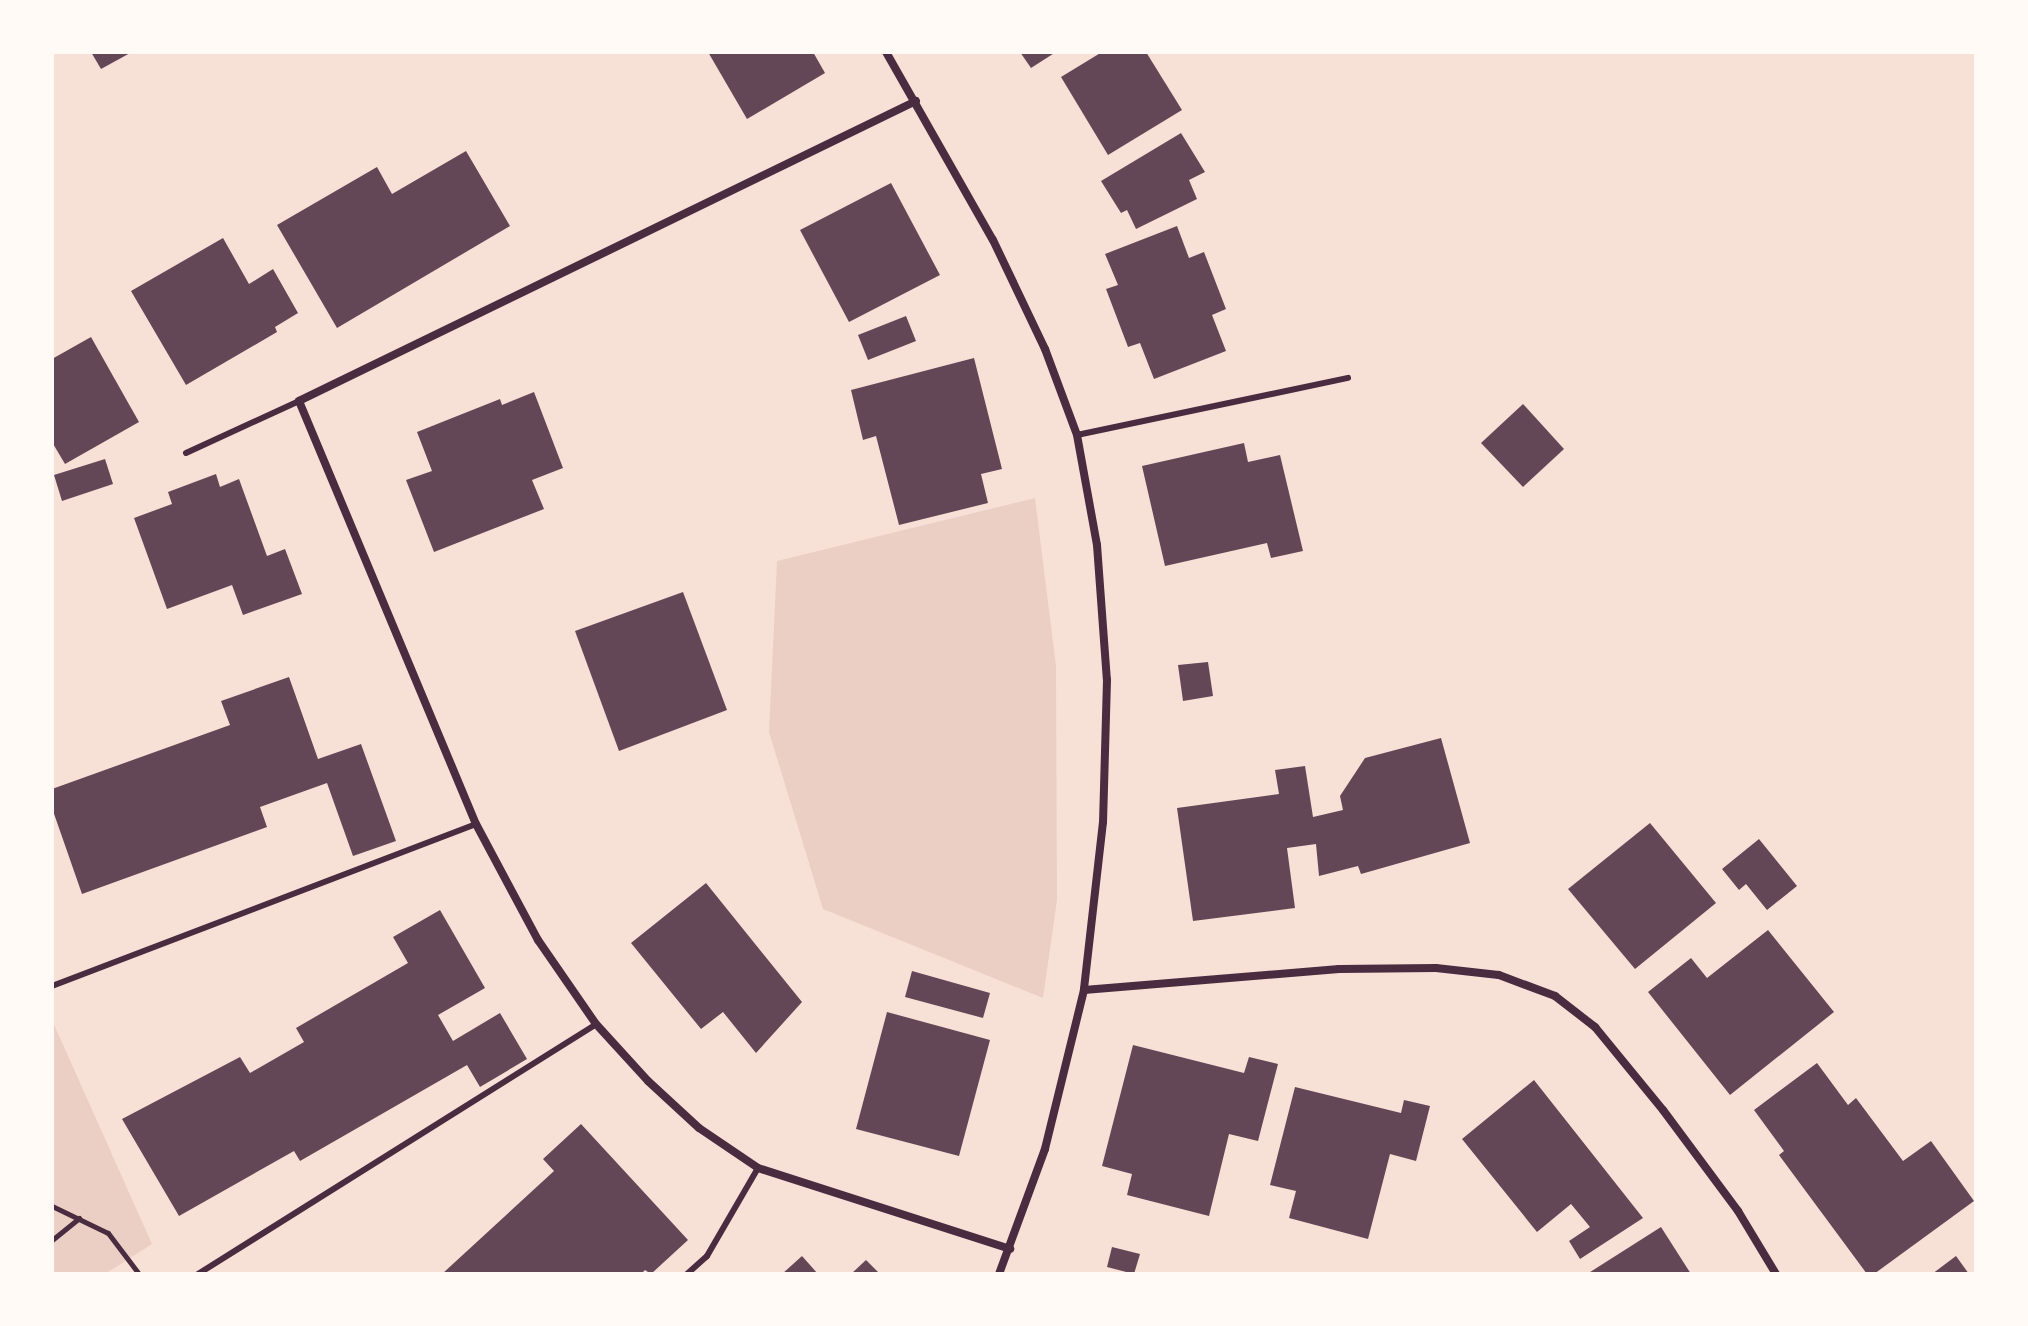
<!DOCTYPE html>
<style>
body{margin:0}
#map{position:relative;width:2028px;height:1326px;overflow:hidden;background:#f7e1d7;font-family:Montserrat,sans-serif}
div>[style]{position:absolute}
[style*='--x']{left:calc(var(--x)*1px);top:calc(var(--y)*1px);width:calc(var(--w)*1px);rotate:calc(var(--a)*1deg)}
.green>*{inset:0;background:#ebcfc5}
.building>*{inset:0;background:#644757}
.path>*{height:5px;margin:-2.5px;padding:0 2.5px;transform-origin:2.5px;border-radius:2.5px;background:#4a2c40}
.service>*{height:6px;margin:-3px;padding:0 3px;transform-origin:3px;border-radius:3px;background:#4a2c40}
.minor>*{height:8px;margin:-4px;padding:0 4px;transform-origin:4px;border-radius:4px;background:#4a2c40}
span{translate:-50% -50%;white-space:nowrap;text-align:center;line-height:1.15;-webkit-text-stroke:7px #fffaf5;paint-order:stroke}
.frame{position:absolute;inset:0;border:54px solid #fffaf5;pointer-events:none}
</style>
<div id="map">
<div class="green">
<i style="clip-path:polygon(1035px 498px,1056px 666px,1057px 900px,1043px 998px,823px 909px,769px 732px,777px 561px)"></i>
<i style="clip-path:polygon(52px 1020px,152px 1244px,105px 1274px,52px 1274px)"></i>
</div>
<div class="building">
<i style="clip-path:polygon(91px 52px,132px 52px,101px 69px)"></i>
<i style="clip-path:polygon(708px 52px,813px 52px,825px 73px,747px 119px)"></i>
<i style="clip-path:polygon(1020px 52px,1056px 52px,1031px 68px)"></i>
<i style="clip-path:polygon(1102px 52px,1146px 52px,1182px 110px,1108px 155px,1061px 77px)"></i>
<i style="clip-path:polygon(1181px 133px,1205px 172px,1189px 180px,1197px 199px,1136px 229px,1127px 210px,1121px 213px,1101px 181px)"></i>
<i style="clip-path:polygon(466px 151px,510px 226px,337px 328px,277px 225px,377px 167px,392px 194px)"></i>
<i style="clip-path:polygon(891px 183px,940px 275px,849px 322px,800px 230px)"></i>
<i style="clip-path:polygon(1177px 226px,1189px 258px,1204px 252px,1226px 309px,1212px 315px,1226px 351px,1154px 379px,1140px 343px,1128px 347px,1106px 289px,1118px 285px,1105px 254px)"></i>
<i style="clip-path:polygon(223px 238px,249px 284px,273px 269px,298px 313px,275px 327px,277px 332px,186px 385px,131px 291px)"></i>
<i style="clip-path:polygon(906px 316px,916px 341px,868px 360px,858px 335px)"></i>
<i style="clip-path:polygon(91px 337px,139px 422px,65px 464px,52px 442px,52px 359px)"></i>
<i style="clip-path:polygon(974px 358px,1002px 469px,981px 474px,988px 503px,899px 525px,876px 436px,863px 440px,851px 390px)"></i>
<i style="clip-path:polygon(534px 392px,563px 468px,532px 480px,544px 509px,434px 552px,406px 480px,432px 471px,417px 432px,500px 399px,502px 405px)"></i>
<i style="clip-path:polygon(1523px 404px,1564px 449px,1523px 487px,1481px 443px)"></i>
<i style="clip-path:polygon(1244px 443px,1248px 462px,1280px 455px,1303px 551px,1271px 558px,1267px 543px,1165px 566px,1142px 466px)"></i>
<i style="clip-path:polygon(105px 459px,113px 484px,62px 501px,54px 475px)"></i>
<i style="clip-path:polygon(216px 474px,220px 487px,239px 479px,267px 556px,285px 549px,302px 594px,243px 615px,232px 585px,167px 609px,134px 518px,172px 504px,168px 492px)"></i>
<i style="clip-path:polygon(683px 592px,727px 710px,619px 751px,575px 631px)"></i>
<i style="clip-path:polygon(1208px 662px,1213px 696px,1183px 701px,1178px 665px)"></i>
<i style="clip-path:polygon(289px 677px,318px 759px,361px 744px,396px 841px,353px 856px,327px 783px,260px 807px,267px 827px,82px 894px,52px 808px,52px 789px,230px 725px,221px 701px)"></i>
<i style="clip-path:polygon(1441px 738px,1470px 843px,1361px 874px,1358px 866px,1319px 876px,1316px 844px,1287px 848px,1295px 908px,1193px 921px,1177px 808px,1279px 794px,1275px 770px,1305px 766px,1313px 817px,1343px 810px,1340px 796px,1365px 758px)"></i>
<i style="clip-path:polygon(1650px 823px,1716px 903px,1635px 969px,1568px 889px)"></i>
<i style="clip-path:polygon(1759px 839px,1797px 886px,1767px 910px,1746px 884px,1739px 890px,1722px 869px)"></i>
<i style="clip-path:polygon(706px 883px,802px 1002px,756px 1053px,723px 1012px,701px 1029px,631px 943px)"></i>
<i style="clip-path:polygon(440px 910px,485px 988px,438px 1015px,453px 1041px,500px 1013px,527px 1059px,480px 1087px,467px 1065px,300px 1161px,294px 1151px,179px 1216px,122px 1119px,240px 1057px,250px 1073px,304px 1042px,296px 1028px,408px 963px,393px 937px)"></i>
<i style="clip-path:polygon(1768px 930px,1834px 1012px,1730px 1095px,1648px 992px,1691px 958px,1707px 978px)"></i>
<i style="clip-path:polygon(912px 971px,990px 993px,983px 1018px,905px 997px)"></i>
<i style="clip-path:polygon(887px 1012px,990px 1040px,959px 1156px,856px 1129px)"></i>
<i style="clip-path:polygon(1133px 1045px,1244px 1073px,1249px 1057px,1278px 1064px,1258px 1141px,1229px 1134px,1209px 1216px,1127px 1195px,1132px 1174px,1102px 1166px)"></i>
<i style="clip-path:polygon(1817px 1063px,1848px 1105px,1856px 1098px,1903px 1161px,1931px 1141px,1974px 1201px,1874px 1274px,1867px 1274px,1779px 1155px,1784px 1151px,1754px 1110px)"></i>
<i style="clip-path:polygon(1534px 1080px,1643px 1218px,1580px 1259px,1569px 1241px,1590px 1227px,1571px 1204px,1537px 1232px,1462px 1139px)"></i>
<i style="clip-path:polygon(1295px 1087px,1401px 1113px,1404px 1100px,1430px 1106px,1416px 1161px,1390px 1154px,1368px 1239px,1289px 1218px,1296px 1191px,1270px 1185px)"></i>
<i style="clip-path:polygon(581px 1124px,688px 1240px,651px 1274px,645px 1270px,641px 1274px,442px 1274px,554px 1171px,543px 1159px)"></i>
<i style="clip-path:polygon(1661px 1227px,1691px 1274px,1587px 1274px)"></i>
<i style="clip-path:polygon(1112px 1247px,1140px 1254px,1134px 1274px,1107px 1267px)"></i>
<i style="clip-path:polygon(802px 1256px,818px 1274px,782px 1274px)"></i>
<i style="clip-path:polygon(1956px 1256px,1969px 1274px,1932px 1274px)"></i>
<i style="clip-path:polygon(866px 1260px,880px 1274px,851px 1274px)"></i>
</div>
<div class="path">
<i style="--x:52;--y:1206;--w:62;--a:25.7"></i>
<i style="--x:108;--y:1233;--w:51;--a:52.9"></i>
<i style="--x:52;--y:1240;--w:35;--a:-39"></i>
</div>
<div class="service">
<i style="--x:1077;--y:435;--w:277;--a:-11.9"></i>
<i style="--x:186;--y:453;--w:124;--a:-24.7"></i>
<i style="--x:52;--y:986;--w:454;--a:-20.9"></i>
<i style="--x:198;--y:1274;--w:470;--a:-32.1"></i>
<i style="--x:687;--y:1274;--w:27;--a:-42"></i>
<i style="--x:707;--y:1256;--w:102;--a:-59.9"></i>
</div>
<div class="minor">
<i style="--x:886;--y:52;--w:216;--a:60.4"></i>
<i style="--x:993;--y:240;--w:121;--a:64.5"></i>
<i style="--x:1045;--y:349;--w:92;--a:69.6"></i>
<i style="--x:1077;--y:435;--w:112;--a:79.7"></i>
<i style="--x:1097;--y:545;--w:135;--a:85.8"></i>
<i style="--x:1107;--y:680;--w:142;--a:91.6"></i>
<i style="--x:1103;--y:822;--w:169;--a:96.5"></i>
<i style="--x:1084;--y:990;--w:164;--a:103.8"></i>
<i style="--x:1045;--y:1149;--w:133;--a:110.2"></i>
<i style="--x:916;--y:101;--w:686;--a:154.07"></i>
<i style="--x:299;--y:401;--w:459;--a:67.3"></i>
<i style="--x:476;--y:824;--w:132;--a:61.9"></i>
<i style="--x:538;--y:940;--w:102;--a:55.4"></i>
<i style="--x:596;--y:1024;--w:77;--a:47.6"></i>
<i style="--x:648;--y:1081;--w:69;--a:42.7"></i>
<i style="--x:699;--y:1128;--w:71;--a:34.1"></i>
<i style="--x:758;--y:1168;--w:265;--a:17.8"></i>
<i style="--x:1084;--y:990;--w:256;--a:-4.7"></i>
<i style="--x:1339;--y:969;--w:97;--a:-0.6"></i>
<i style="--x:1436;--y:968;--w:63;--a:6.3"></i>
<i style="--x:1499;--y:975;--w:60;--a:20.6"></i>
<i style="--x:1555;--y:996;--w:51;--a:37.8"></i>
<i style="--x:1595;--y:1027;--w:107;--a:50.7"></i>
<i style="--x:1663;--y:1110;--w:126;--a:53.4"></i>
<i style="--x:1738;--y:1211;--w:74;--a:58.9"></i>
</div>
<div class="frame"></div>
</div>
